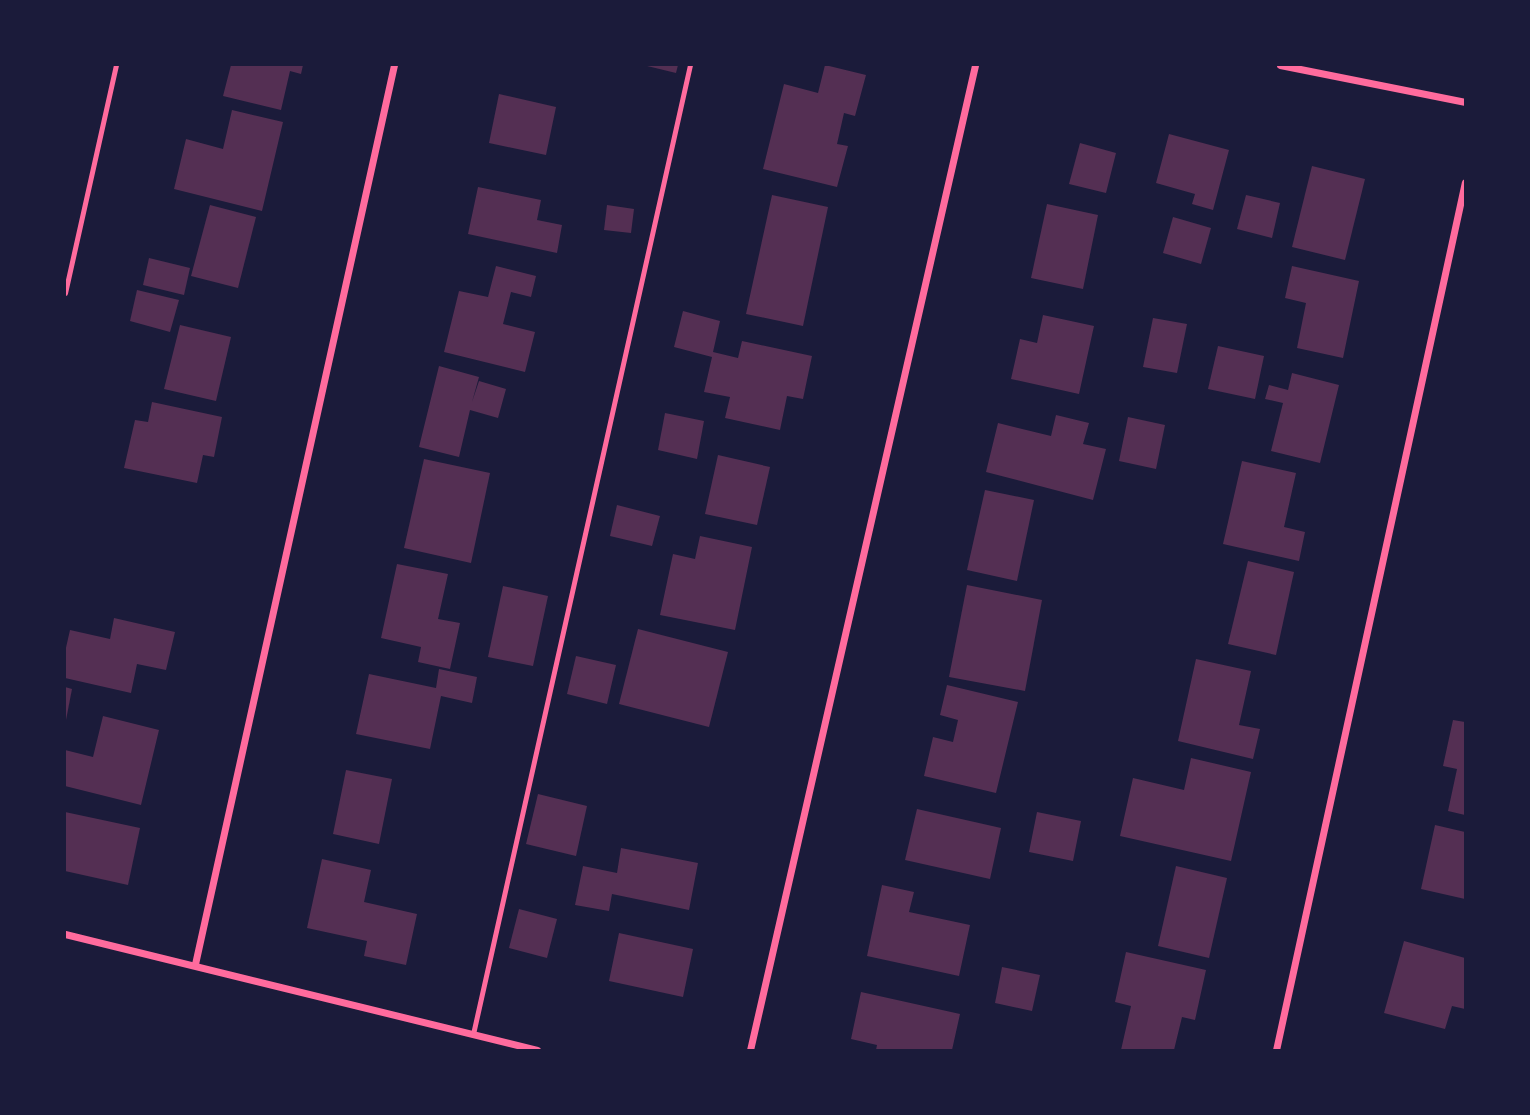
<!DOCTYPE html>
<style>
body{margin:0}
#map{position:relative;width:1530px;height:1115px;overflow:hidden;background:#1b1b3a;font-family:"Open Sans",sans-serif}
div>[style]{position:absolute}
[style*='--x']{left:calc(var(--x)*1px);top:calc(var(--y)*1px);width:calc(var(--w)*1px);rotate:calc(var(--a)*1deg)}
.building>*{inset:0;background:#542f53}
.service>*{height:5px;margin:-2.5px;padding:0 2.5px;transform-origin:2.5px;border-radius:2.5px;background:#ff6b9d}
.minor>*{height:7px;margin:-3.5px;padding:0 3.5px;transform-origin:3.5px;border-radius:3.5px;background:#ff6b9d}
span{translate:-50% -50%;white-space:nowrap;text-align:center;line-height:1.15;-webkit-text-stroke:6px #1b1b3a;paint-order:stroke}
.frame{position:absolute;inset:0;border:66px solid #1b1b3a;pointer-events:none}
</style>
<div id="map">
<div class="building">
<i style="clip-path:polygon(231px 65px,303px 65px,301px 74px,290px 71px,281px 110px,223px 96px)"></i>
<i style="clip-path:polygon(643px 65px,678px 65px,676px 73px)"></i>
<i style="clip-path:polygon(825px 65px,866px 75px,855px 116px,844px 113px,837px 144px,848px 146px,837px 187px,763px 169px,784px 84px,818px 93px)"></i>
<i style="clip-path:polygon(499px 94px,556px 107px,546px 155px,489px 143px)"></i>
<i style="clip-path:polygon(232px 110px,283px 122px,262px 211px,174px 189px,186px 139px,223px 149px)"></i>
<i style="clip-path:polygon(1169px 134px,1229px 150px,1213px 210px,1192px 204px,1195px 194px,1156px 183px)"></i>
<i style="clip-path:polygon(1080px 143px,1116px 153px,1106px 193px,1069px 184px)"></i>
<i style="clip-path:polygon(1312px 166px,1365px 179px,1345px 260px,1292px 247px)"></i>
<i style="clip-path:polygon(478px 187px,541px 200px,537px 220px,562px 225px,557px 253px,468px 234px)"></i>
<i style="clip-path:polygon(772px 195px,828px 207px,803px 326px,746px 314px)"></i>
<i style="clip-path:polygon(1246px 195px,1280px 203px,1272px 238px,1237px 229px)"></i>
<i style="clip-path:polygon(1047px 204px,1098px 215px,1083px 289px,1031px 278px)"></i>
<i style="clip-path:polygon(210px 205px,256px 217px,238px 288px,191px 276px)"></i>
<i style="clip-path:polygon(607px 205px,634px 209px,631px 233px,604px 230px)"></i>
<i style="clip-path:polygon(1173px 217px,1211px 228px,1201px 264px,1163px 253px)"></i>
<i style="clip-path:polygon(149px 258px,190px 268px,184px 295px,143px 285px)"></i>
<i style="clip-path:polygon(496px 266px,536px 276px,531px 297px,511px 292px,503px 324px,535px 332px,525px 372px,444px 352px,459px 291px,488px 297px)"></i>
<i style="clip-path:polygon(1292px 266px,1359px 281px,1343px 358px,1297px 348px,1306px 303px,1285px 298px)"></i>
<i style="clip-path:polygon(137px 290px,179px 300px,170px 332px,130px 321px)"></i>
<i style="clip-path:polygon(683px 311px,720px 321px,713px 352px,738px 358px,742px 341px,812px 356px,803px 399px,787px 396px,780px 430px,725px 418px,730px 397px,704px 392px,712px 357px,674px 347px)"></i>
<i style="clip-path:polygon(1043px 315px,1094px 326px,1079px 394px,1011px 379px,1020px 339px,1037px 343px)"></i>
<i style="clip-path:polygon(1153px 318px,1187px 324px,1177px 373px,1143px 367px)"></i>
<i style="clip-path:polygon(180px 325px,231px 337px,216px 401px,164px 389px)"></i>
<i style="clip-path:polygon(1218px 346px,1264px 356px,1255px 399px,1208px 389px)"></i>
<i style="clip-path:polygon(439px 366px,479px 377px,472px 402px,479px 381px,506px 389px,498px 418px,470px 410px,459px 457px,419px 447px)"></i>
<i style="clip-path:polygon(1292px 373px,1339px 385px,1320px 463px,1271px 451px,1283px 403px,1265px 399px,1269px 385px,1288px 390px)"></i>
<i style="clip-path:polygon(152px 402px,222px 417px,214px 457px,203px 455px,197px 483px,124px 468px,135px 420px,148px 422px)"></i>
<i style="clip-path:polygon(665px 413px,704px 421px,697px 459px,658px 450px)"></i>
<i style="clip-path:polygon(1056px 415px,1089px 423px,1083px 444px,1106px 449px,1093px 500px,986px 472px,998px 423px,1051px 436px)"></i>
<i style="clip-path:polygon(1128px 417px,1165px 425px,1156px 469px,1119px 461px)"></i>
<i style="clip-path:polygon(718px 455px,770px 467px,757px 525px,705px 514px)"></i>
<i style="clip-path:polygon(424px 459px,490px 473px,471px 563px,404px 548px)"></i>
<i style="clip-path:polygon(1242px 461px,1296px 473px,1284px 527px,1305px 532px,1299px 561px,1223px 544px)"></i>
<i style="clip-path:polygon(985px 490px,1034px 500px,1017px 581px,967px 570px)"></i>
<i style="clip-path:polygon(617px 505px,660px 516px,652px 546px,610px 536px)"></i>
<i style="clip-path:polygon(700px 536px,752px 547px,735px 630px,660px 615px,673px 554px,695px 559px)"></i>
<i style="clip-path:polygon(1248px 561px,1294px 572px,1276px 655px,1228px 644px)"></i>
<i style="clip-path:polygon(397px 564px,448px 574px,438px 619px,460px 623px,450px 669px,418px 662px,421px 647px,381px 638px)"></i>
<i style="clip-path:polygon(967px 585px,1042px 600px,1025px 691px,949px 677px)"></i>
<i style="clip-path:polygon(503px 586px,548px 596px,533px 666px,488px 657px)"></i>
<i style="clip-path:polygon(114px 618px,175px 632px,166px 670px,137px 664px,131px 693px,65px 678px,65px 652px,70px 630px,110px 639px)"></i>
<i style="clip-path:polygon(638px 629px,728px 652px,709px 727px,619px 704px)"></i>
<i style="clip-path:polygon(576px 656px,616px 665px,607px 704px,567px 694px)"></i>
<i style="clip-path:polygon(1196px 659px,1251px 671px,1239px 725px,1260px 729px,1253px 759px,1178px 741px)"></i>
<i style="clip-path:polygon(439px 669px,477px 677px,472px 703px,441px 696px,430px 749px,356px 734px,369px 674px,436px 688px)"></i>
<i style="clip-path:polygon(947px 685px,1018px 702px,996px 793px,924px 776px,933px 737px,953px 742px,958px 720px,940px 715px)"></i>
<i style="clip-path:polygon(65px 687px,72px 689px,66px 720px,65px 720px)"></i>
<i style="clip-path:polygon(103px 716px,159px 730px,141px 805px,65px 786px,65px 750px,93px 757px)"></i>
<i style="clip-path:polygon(1453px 720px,1465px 722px,1465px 815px,1448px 811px,1457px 769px,1443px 766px)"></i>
<i style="clip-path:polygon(1191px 758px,1251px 772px,1231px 861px,1120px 836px,1133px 778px,1184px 790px)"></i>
<i style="clip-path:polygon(346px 770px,392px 779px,379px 844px,333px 834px)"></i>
<i style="clip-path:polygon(538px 794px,587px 806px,576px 856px,526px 844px)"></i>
<i style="clip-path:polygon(917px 809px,1001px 828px,990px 879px,905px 860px)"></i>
<i style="clip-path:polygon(65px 812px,140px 828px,128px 885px,65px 871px)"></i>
<i style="clip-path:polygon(1037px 812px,1081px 821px,1073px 861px,1029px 852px)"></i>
<i style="clip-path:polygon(1435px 825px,1465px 832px,1465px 899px,1421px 889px)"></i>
<i style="clip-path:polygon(621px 848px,698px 863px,689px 910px,612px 894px,609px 911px,575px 905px,583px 866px,617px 873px)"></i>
<i style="clip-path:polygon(322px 859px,371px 870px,364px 902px,417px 914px,406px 965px,364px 956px,367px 941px,307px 928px)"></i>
<i style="clip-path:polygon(1176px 866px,1227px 878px,1209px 958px,1158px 946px)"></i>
<i style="clip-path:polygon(882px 885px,914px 892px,909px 912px,970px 925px,959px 976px,867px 956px)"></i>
<i style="clip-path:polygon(519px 909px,557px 919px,547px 958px,509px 948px)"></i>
<i style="clip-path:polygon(619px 933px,693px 949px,683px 997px,609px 981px)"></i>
<i style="clip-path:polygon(1404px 941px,1465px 958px,1465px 1009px,1452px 1006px,1445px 1029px,1384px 1013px)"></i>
<i style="clip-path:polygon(1126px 952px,1206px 970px,1195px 1020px,1182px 1017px,1174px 1050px,1121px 1050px,1131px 1006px,1115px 1002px)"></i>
<i style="clip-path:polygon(1002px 967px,1040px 975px,1032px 1011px,995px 1003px)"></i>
<i style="clip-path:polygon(861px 992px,960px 1014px,952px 1050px,876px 1050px,877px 1045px,851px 1039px)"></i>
</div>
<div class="service">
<i style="--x:65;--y:293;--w:234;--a:-77.4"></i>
<i style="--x:473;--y:1034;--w:993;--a:-77.38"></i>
</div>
<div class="minor">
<i style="--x:1280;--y:65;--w:189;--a:11.3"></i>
<i style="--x:65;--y:934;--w:486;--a:13.8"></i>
<i style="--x:195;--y:964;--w:921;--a:-77.52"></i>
<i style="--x:750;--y:1050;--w:1010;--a:-77.13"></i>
<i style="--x:1276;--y:1050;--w:888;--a:-77.72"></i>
</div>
<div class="frame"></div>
</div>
